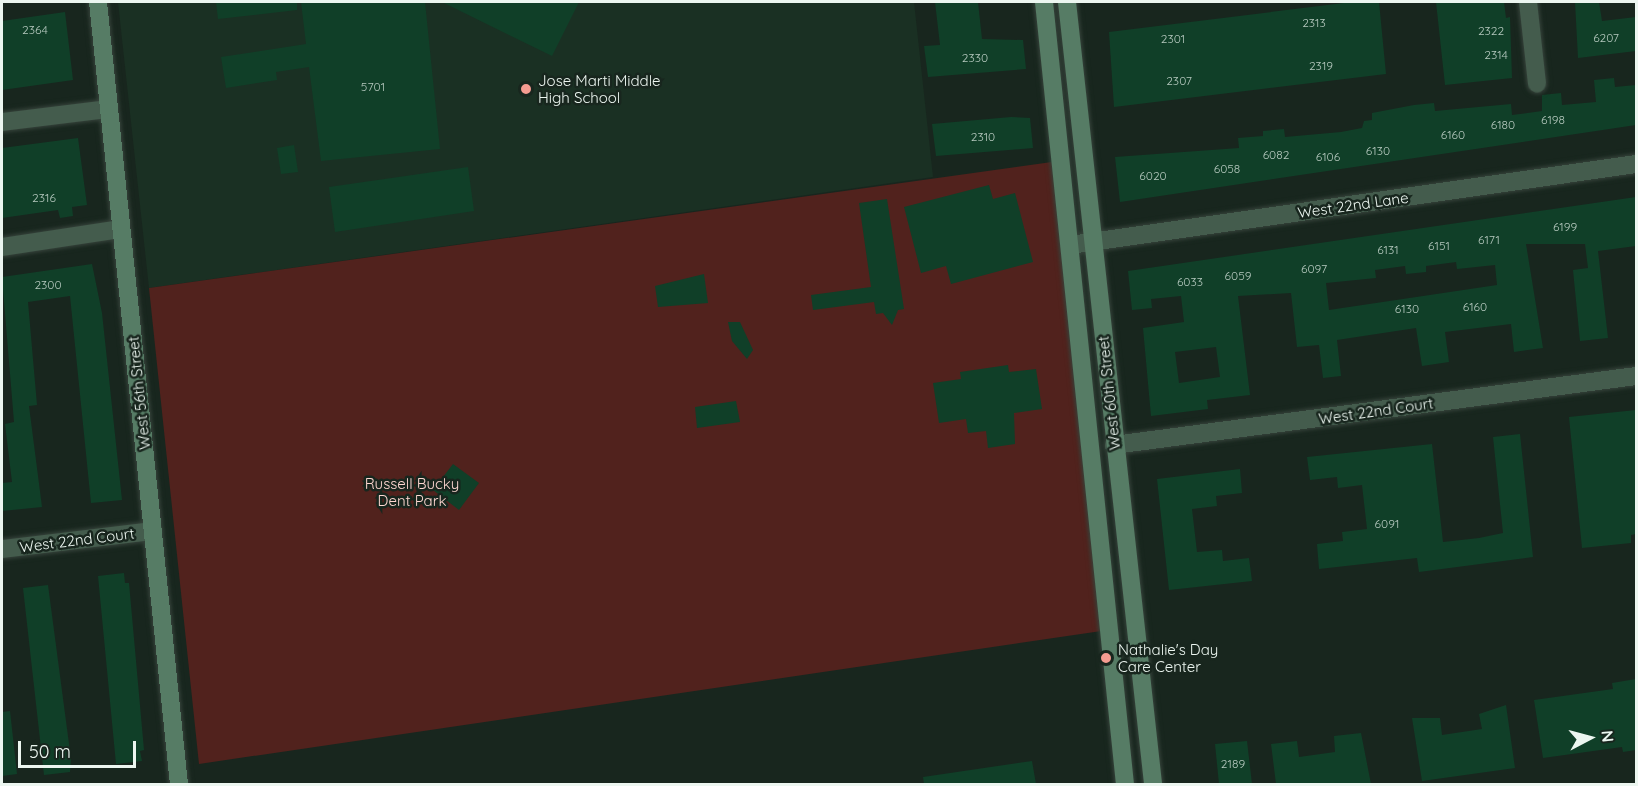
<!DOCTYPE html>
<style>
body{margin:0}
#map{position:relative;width:1638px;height:786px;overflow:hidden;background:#18261e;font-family:Quicksand,sans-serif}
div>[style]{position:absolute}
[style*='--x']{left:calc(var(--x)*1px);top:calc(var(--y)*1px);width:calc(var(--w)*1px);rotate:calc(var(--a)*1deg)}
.built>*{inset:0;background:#1a3023}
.green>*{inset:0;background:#51221d}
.building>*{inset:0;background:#103f28}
.roads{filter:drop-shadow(0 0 2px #36433b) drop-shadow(0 0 2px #36433b)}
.street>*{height:18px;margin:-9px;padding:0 9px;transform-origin:9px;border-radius:9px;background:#445c4d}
.secondary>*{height:18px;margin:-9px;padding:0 9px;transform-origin:9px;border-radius:9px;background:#567c65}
.dots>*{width:16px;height:16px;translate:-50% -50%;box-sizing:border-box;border:3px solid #18261e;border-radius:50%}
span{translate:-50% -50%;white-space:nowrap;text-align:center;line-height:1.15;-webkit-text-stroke:5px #18261e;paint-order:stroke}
.number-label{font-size:12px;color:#b5c8be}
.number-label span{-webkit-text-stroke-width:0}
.poi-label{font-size:15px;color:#ecf6f0}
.left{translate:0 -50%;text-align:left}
.street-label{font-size:15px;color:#ecf6f0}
.park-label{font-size:15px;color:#fed7d1}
.frame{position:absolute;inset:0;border:3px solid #ecf6f0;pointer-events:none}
.north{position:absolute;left:1560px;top:708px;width:60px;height:60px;-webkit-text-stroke:4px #18261e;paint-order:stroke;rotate:84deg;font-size:16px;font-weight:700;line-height:24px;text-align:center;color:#ecf6f0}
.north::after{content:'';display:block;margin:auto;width:21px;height:27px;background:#ecf6f0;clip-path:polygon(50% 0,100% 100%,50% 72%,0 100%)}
.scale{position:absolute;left:18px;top:741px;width:118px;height:27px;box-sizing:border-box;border:3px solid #ecf6f0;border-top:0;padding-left:8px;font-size:18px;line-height:21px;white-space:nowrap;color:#ecf6f0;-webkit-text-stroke:4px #18261e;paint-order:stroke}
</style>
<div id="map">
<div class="built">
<i style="clip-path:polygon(118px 2px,914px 2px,933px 177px,149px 288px)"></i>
</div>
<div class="green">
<i style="clip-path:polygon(1059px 161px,1115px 629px,199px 764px,149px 288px)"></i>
</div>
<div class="building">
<i style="clip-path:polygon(216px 2px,297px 2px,297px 10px,218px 19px)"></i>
<i style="clip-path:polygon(301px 2px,425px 2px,440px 149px,321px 161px,309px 67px,276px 72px,277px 80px,226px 88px,221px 57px,306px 44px)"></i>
<i style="clip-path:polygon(442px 2px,579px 2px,552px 56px)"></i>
<i style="clip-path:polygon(935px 2px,978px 2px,982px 39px,1023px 40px,1026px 69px,928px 77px,924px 46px,940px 45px)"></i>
<i style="clip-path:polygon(1352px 2px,1379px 2px,1386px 74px,1114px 107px,1109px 32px)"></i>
<i style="clip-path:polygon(1436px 2px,1504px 2px,1506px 18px,1510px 17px,1512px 78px,1445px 85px)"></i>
<i style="clip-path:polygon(1575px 2px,1599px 2px,1602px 21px,1636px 17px,1636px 51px,1578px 58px)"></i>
<i style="clip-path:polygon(65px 12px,73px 80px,2px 90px,2px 21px)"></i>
<i style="clip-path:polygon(1614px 78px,1615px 87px,1636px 85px,1636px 125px,1120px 202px,1115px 157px,1239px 148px,1238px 138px,1263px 136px,1263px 131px,1284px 129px,1285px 137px,1341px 132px,1362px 128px,1364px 121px,1372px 120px,1372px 113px,1414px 105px,1434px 103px,1435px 111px,1511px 104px,1512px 115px,1542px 111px,1542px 95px,1561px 93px,1562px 105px,1596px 102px,1594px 80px)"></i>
<i style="clip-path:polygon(1011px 117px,1030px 118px,1033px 148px,936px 156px,932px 124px)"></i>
<i style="clip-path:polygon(78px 138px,87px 205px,72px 207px,73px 216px,60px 218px,58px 210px,2px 218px,2px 148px)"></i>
<i style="clip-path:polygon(294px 145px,298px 172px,281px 174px,277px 148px)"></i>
<i style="clip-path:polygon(468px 167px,474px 211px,335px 232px,329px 187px)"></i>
<i style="clip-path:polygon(989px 185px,993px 199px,1015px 193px,1033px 262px,951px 284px,946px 266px,921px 273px,904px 207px)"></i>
<i style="clip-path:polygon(evenodd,1636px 197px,1636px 246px,1598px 251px,1608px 338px,1580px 341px,1573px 270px,1588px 268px,1585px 244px,1526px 244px,1543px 348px,1514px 352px,1511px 324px,1445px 332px,1449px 362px,1422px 366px,1416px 328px,1337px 340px,1341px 376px,1323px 378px,1319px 345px,1297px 347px,1291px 293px,1238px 296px,1250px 395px,1207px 400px,1208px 409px,1151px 416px,1143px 328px,1184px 322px,1181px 296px,1151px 299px,1152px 308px,1132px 310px,1128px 271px,1636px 197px,1456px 262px,1457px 269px,1495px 265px,1497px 285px,1329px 310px,1326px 283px,1376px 278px,1375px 270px,1405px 266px,1406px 274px,1426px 272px,1426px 266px,1456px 262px,1636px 197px,1216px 347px,1220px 377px,1179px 383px,1175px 352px,1216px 347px)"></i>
<i style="clip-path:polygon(887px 199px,904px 309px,898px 310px,892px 325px,883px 313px,876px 314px,874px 302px,813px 310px,811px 295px,871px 287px,859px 203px)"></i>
<i style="clip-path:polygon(92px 264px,102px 313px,122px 500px,91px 503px,70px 296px,28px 302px,37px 405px,29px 406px,42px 507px,2px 511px,2px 483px,12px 482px,5px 424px,14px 422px,2px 277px)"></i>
<i style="clip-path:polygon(704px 274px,708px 303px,658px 307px,655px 286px)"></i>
<i style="clip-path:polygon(728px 322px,740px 322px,753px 350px,747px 359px,732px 341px)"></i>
<i style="clip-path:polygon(1008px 365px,1009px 372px,1036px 369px,1042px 409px,1014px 413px,1015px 444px,988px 448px,986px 431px,968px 433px,966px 419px,939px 423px,933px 383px,961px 379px,960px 372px)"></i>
<i style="clip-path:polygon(736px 401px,740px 422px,697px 428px,695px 407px)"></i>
<i style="clip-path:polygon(1636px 410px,1636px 534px,1631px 535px,1631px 543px,1582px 548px,1569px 417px)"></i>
<i style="clip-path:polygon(1520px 434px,1533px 557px,1419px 572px,1417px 558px,1319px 569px,1317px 544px,1343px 541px,1342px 532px,1367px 529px,1362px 485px,1338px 488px,1337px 477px,1310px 480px,1307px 457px,1432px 444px,1443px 542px,1479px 538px,1503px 533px,1493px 437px)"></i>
<i style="clip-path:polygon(453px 464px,479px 483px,459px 510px,433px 490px)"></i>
<i style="clip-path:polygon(1240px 469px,1242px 493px,1216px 496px,1217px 506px,1192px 509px,1197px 552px,1222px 550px,1223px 561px,1249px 558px,1252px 581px,1169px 590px,1157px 479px)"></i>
<i style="clip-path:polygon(124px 573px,125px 583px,129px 583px,144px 750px,140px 751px,142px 761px,116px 764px,98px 576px)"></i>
<i style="clip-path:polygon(48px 585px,71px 759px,70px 772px,44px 775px,23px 588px)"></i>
<i style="clip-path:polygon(1636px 679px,1636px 750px,1623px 752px,1622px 747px,1543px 758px,1534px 700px,1613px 689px,1612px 683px)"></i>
<i style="clip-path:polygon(1506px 705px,1515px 768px,1422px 781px,1412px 718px,1440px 718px,1442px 735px,1482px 729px,1479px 714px)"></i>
<i style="clip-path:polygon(10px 711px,17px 774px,2px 776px,2px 712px)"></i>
<i style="clip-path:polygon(1361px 733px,1371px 784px,1276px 784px,1271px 744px,1297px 741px,1299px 757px,1335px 752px,1334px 736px)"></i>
<i style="clip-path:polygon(1247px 741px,1252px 784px,1219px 784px,1215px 744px)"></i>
<i style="clip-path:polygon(1032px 761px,1036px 784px,924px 784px,923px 777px)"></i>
</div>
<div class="roads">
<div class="street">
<i style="--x:1528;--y:2;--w:82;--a:83.7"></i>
<i style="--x:2;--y:122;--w:107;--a:-7"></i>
<i style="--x:1070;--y:245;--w:572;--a:-8.14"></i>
<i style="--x:2;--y:247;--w:120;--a:-8.6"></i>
<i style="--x:1114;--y:445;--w:527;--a:-7.53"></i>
<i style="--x:2;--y:549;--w:152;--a:-6.8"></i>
</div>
<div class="secondary">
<i style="--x:98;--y:2;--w:786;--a:84.09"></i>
<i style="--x:1044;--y:2;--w:786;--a:84.09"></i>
<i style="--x:1067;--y:2;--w:787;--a:83.72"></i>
</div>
</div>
<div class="dots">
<i style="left:526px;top:89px;background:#f59c91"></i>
<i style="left:1106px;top:658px;background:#f59c91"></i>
</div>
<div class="number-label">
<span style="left:1314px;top:23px">2313</span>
<span style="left:35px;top:30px">2364</span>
<span style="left:1491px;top:31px">2322</span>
<span style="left:1606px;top:38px">6207</span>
<span style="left:1173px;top:39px">2301</span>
<span style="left:1496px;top:55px">2314</span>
<span style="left:975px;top:58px">2330</span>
<span style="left:1321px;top:66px">2319</span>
<span style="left:1179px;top:81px">2307</span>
<span style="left:373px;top:87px">5701</span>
<span style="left:1553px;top:120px">6198</span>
<span style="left:1503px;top:125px">6180</span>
<span style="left:1453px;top:135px">6160</span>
<span style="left:983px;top:137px">2310</span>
<span style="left:1378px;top:151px">6130</span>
<span style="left:1276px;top:155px">6082</span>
<span style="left:1328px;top:157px">6106</span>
<span style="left:1227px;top:169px">6058</span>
<span style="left:1153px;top:176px">6020</span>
<span style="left:44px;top:198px">2316</span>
<span style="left:1565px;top:227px">6199</span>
<span style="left:1489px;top:240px">6171</span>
<span style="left:1439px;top:246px">6151</span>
<span style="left:1388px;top:250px">6131</span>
<span style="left:1314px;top:269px">6097</span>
<span style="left:1238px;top:276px">6059</span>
<span style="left:1190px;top:282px">6033</span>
<span style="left:48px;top:285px">2300</span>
<span style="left:1475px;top:307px">6160</span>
<span style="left:1407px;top:309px">6130</span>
<span style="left:1387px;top:524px">6091</span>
<span style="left:1233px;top:764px">2189</span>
</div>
<div class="poi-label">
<span class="left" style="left:538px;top:89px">Jose Marti Middle<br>High School</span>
<span class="left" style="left:1118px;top:658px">Nathalie's Day<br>Care Center</span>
</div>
<div class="street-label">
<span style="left:1353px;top:205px;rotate:-8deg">West 22nd Lane</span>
<span style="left:139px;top:393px;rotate:-96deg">West 56th Street</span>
<span style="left:1109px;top:393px;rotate:-96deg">West 60th Street</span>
<span style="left:1376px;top:411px;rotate:-8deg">West 22nd Court</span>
<span style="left:77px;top:540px;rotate:-7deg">West 22nd Court</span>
</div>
<div class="park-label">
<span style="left:412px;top:492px">Russell Bucky<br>Dent Park</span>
</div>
<div class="frame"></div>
<div class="north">N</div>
<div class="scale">50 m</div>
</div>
